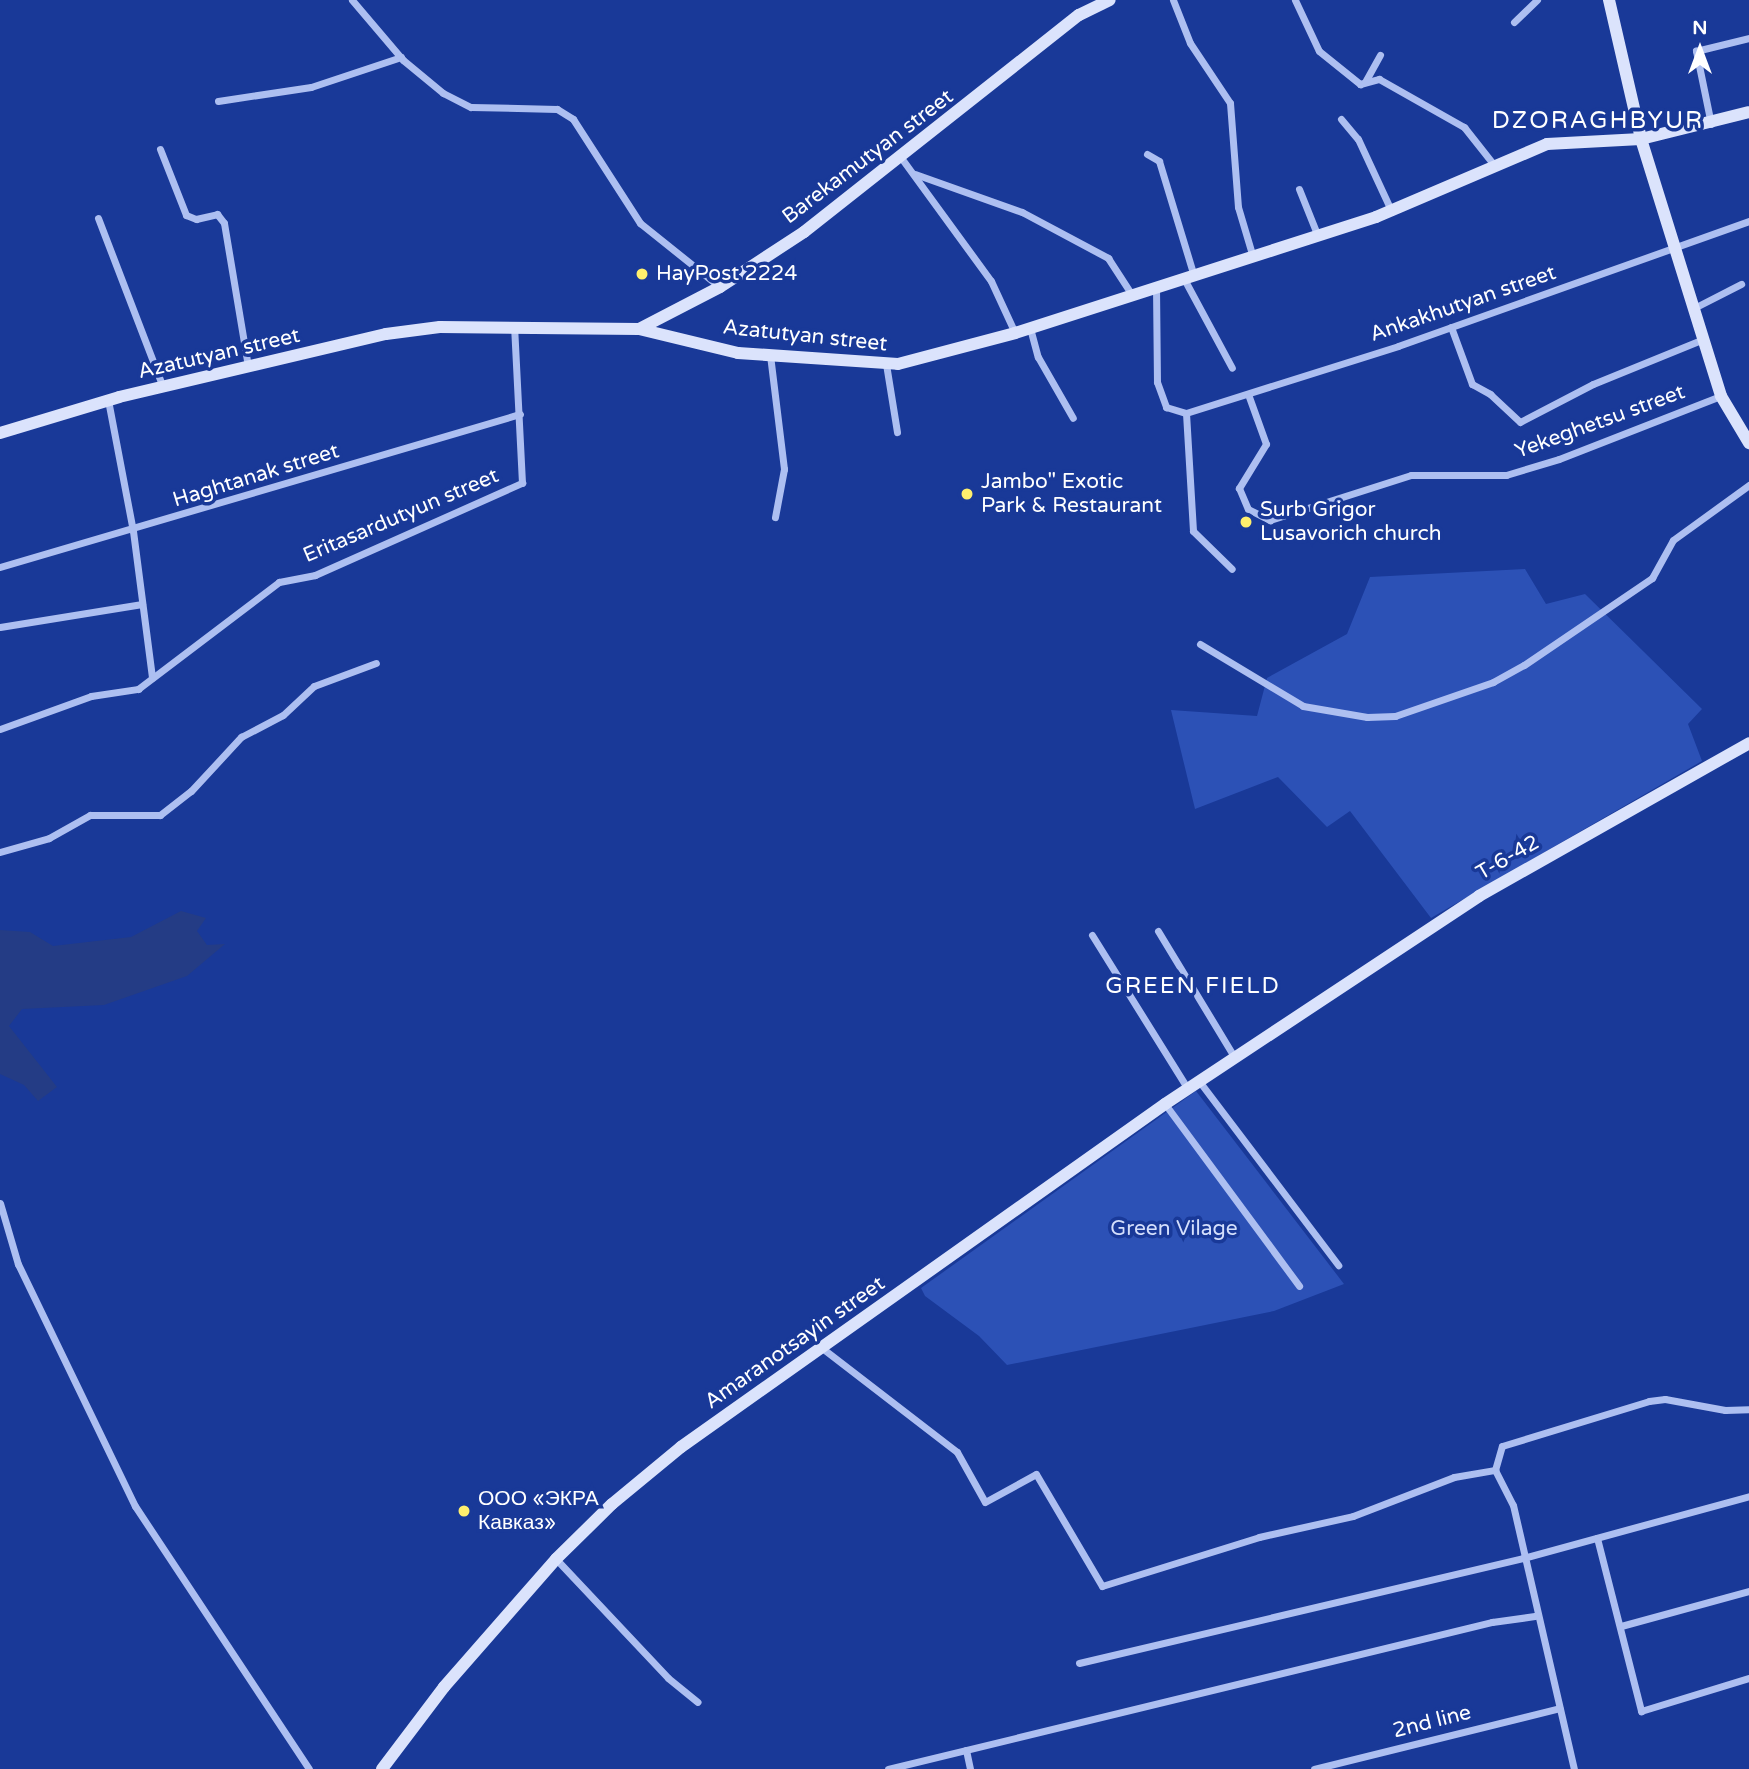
<!DOCTYPE html>
<meta charset="utf-8">
<style>
body{margin:0}
#map{position:relative;width:1749px;height:1769px;overflow:hidden;background:#193998;font-family:"Varela Round",sans-serif}
div>[style]{position:absolute}
[style*='--x']{left:calc(var(--x)*1px);top:calc(var(--y)*1px);width:calc(var(--w)*1px);rotate:calc(var(--a)*1deg)}
.green>*{inset:0;background:#2c51b6}
.water>*{inset:0;background:#243c85}
.street>*{height:7px;margin:-3.5px;padding:0 3.5px;transform-origin:3.5px;border-radius:3.5px;background:#adbff1}
.secondary>*{height:12px;margin:-6px;padding:0 6px;transform-origin:6px;border-radius:6px;background:#dbe3fc}
.dots>*{width:19px;height:19px;translate:-50% -50%;box-sizing:border-box;border:4px solid #193998;border-radius:50%}
span{translate:-50% -50%;white-space:nowrap;text-align:center;line-height:1.15;-webkit-text-stroke:7px #193998;paint-order:stroke}
.street-label{font-size:21px;color:#fff}
.poi-label{font-size:21px;color:#fff}
.left{translate:0 -50%;text-align:left}
.park-label{font-size:21px;color:#d4dffc}
.neighbourhood-label{font-size:23px;color:#fff;letter-spacing:2px}
.quarter-label{font-size:24px;color:#fff;letter-spacing:2px}
.north{position:absolute;left:1665px;top:14px;width:70px;height:70px;-webkit-text-stroke:5px #193998;paint-order:stroke;rotate:0deg;font-size:19px;font-weight:700;line-height:28px;text-align:center;color:#fff}
.north::after{content:'';display:block;margin:auto;width:24px;height:32px;background:#fff;clip-path:polygon(50% 0,100% 100%,50% 72%,0 100%)}
</style>
<div id="map">
<div class="green">
<i style="clip-path:polygon(1525px 569px,1546px 604px,1585px 594px,1702px 709px,1688px 724px,1702px 761px,1431px 918px,1350px 811px,1327px 827px,1278px 777px,1195px 809px,1171px 710px,1257px 716px,1267px 678px,1347px 634px,1370px 577px)"></i>
<i style="clip-path:polygon(1196px 1091px,1344px 1284px,1274px 1311px,1007px 1365px,979px 1336px,925px 1296px,921px 1288px)"></i>
</div>
<div class="water">
<i style="clip-path:polygon(181px 911px,206px 918px,197px 931px,207px 945px,225px 944px,187px 976px,104px 1005px,22px 1009px,9px 1026px,57px 1087px,38px 1101px,24px 1085px,0 1074px,0 930px,30px 932px,53px 946px,131px 937px)"></i>
</div>
<div class="street">
<i style="--x:352;--y:0;--w:79;--a:49.6"></i>
<i style="--x:403;--y:60;--w:52;--a:39.5"></i>
<i style="--x:443;--y:93;--w:31;--a:27"></i>
<i style="--x:471;--y:107;--w:86;--a:1.3"></i>
<i style="--x:557;--y:109;--w:19;--a:32"></i>
<i style="--x:573;--y:119;--w:124;--a:57.2"></i>
<i style="--x:640;--y:223;--w:102;--a:38.7"></i>
<i style="--x:1173;--y:0;--w:46;--a:68.4"></i>
<i style="--x:1190;--y:43;--w:72;--a:56.3"></i>
<i style="--x:1230;--y:103;--w:104;--a:85.6"></i>
<i style="--x:1238;--y:207;--w:49;--a:73.4"></i>
<i style="--x:1295;--y:0;--w:56;--a:64.8"></i>
<i style="--x:1319;--y:51;--w:53;--a:38.8"></i>
<i style="--x:1360;--y:84;--w:20;--a:-15"></i>
<i style="--x:1379;--y:79;--w:98;--a:29.5"></i>
<i style="--x:1464;--y:127;--w:48;--a:51.7"></i>
<i style="--x:1514;--y:22;--w:32;--a:-44"></i>
<i style="--x:1365;--y:82;--w:31;--a:-61"></i>
<i style="--x:218;--y:101;--w:94;--a:-8.6"></i>
<i style="--x:311;--y:87;--w:95;--a:-18.4"></i>
<i style="--x:1341;--y:119;--w:26;--a:50"></i>
<i style="--x:1358;--y:139;--w:78;--a:65.1"></i>
<i style="--x:1711;--y:124;--w:75;--a:-101.6"></i>
<i style="--x:1696;--y:51;--w:55;--a:-13.8"></i>
<i style="--x:160;--y:149;--w:71;--a:68.5"></i>
<i style="--x:186;--y:215;--w:11;--a:22"></i>
<i style="--x:196;--y:219;--w:22;--a:-13"></i>
<i style="--x:217;--y:214;--w:11;--a:52"></i>
<i style="--x:224;--y:223;--w:146;--a:80.5"></i>
<i style="--x:1147;--y:154;--w:14;--a:30"></i>
<i style="--x:1159;--y:161;--w:117;--a:73.1"></i>
<i style="--x:902;--y:159;--w:151;--a:53.9"></i>
<i style="--x:991;--y:281;--w:57;--a:65.2"></i>
<i style="--x:915;--y:174;--w:114;--a:19.6"></i>
<i style="--x:1022;--y:212;--w:98;--a:28.1"></i>
<i style="--x:1108;--y:258;--w:44;--a:57"></i>
<i style="--x:1299;--y:189;--w:48;--a:68.2"></i>
<i style="--x:98;--y:218;--w:181;--a:69"></i>
<i style="--x:1183;--y:277;--w:103;--a:61.7"></i>
<i style="--x:1156;--y:287;--w:95;--a:89.4"></i>
<i style="--x:1157;--y:382;--w:27;--a:70"></i>
<i style="--x:1166;--y:407;--w:21;--a:17"></i>
<i style="--x:1694;--y:308;--w:53;--a:-27.1"></i>
<i style="--x:1451;--y:327;--w:61;--a:69.8"></i>
<i style="--x:1472;--y:384;--w:21;--a:29"></i>
<i style="--x:1490;--y:394;--w:41;--a:43"></i>
<i style="--x:1520;--y:422;--w:82;--a:-27.5"></i>
<i style="--x:1593;--y:384;--w:120;--a:-22.1"></i>
<i style="--x:1030;--y:328;--w:30;--a:75"></i>
<i style="--x:1038;--y:357;--w:70;--a:60.2"></i>
<i style="--x:770;--y:355;--w:115;--a:83"></i>
<i style="--x:784;--y:469;--w:49;--a:100.6"></i>
<i style="--x:886;--y:364;--w:69;--a:80.8"></i>
<i style="--x:1248;--y:394;--w:53;--a:70.2"></i>
<i style="--x:1266;--y:444;--w:52;--a:121.5"></i>
<i style="--x:1239;--y:488;--w:23;--a:67"></i>
<i style="--x:1248;--y:509;--w:25;--a:27"></i>
<i style="--x:1270;--y:520;--w:148;--a:-17.7"></i>
<i style="--x:1411;--y:475;--w:95;--a:0"></i>
<i style="--x:1506;--y:475;--w:55;--a:-16.8"></i>
<i style="--x:1559;--y:459;--w:174;--a:-21.3"></i>
<i style="--x:108;--y:400;--w:133;--a:79.2"></i>
<i style="--x:133;--y:531;--w:148;--a:82.6"></i>
<i style="--x:1186;--y:413;--w:222;--a:-17.5"></i>
<i style="--x:1398;--y:346;--w:373;--a:-19.6"></i>
<i style="--x:1186;--y:413;--w:118;--a:86.6"></i>
<i style="--x:1193;--y:531;--w:54;--a:44.3"></i>
<i style="--x:0;--y:567;--w:542;--a:-16.4"></i>
<i style="--x:0;--y:627;--w:144;--a:-9.2"></i>
<i style="--x:1200;--y:644;--w:120;--a:31"></i>
<i style="--x:1303;--y:706;--w:65;--a:9.8"></i>
<i style="--x:1367;--y:717;--w:28;--a:-2"></i>
<i style="--x:1395;--y:716;--w:104;--a:-19.1"></i>
<i style="--x:1493;--y:682;--w:35;--a:-29"></i>
<i style="--x:1524;--y:665;--w:155;--a:-34.2"></i>
<i style="--x:1652;--y:578;--w:43;--a:-61.1"></i>
<i style="--x:1673;--y:540;--w:94;--a:-35.9"></i>
<i style="--x:0;--y:729;--w:97;--a:-19.9"></i>
<i style="--x:91;--y:696;--w:48;--a:-8.5"></i>
<i style="--x:138;--y:689;--w:177;--a:-37.2"></i>
<i style="--x:279;--y:582;--w:37;--a:-11"></i>
<i style="--x:315;--y:575;--w:227;--a:-24"></i>
<i style="--x:522;--y:483;--w:156;--a:-92.9"></i>
<i style="--x:0;--y:852;--w:51;--a:-15.9"></i>
<i style="--x:49;--y:838;--w:47;--a:-29.3"></i>
<i style="--x:90;--y:815;--w:70;--a:0"></i>
<i style="--x:160;--y:815;--w:39;--a:-38"></i>
<i style="--x:191;--y:791;--w:74;--a:-47.2"></i>
<i style="--x:241;--y:737;--w:47;--a:-27.6"></i>
<i style="--x:283;--y:715;--w:42;--a:-43.1"></i>
<i style="--x:314;--y:686;--w:66;--a:-20.4"></i>
<i style="--x:1158;--y:931;--w:149;--a:58.8"></i>
<i style="--x:1092;--y:935;--w:181;--a:58.1"></i>
<i style="--x:1199;--y:1081;--w:231;--a:52.9"></i>
<i style="--x:1165;--y:1104;--w:226;--a:53.6"></i>
<i style="--x:0;--y:1203;--w:64;--a:73.6"></i>
<i style="--x:18;--y:1264;--w:269;--a:64.2"></i>
<i style="--x:135;--y:1506;--w:315;--a:56.5"></i>
<i style="--x:822;--y:1348;--w:170;--a:37.6"></i>
<i style="--x:957;--y:1452;--w:57;--a:60.8"></i>
<i style="--x:985;--y:1502;--w:58;--a:-28.8"></i>
<i style="--x:1036;--y:1474;--w:130;--a:59.5"></i>
<i style="--x:1102;--y:1586;--w:164;--a:-17.3"></i>
<i style="--x:1259;--y:1537;--w:96;--a:-12.6"></i>
<i style="--x:1353;--y:1516;--w:108;--a:-21.1"></i>
<i style="--x:1454;--y:1477;--w:42;--a:-9.7"></i>
<i style="--x:1495;--y:1470;--w:39;--a:63"></i>
<i style="--x:1513;--y:1505;--w:271;--a:77"></i>
<i style="--x:1495;--y:1470;--w:25;--a:-74"></i>
<i style="--x:1502;--y:1446;--w:154;--a:-17"></i>
<i style="--x:1649;--y:1401;--w:16;--a:-7"></i>
<i style="--x:1665;--y:1399;--w:61;--a:10.4"></i>
<i style="--x:1725;--y:1410;--w:24;--a:-2"></i>
<i style="--x:1597;--y:1538;--w:179;--a:75.7"></i>
<i style="--x:1641;--y:1711;--w:113;--a:-17"></i>
<i style="--x:556;--y:1559;--w:163;--a:46.7"></i>
<i style="--x:668;--y:1678;--w:38;--a:39"></i>
<i style="--x:1621;--y:1626;--w:133;--a:-15.3"></i>
<i style="--x:1079;--y:1663;--w:456;--a:-13.3"></i>
<i style="--x:1523;--y:1558;--w:234;--a:-15.3"></i>
<i style="--x:966;--y:1750;--w:19;--a:78"></i>
<i style="--x:888;--y:1769;--w:622;--a:-13.68"></i>
<i style="--x:1492;--y:1622;--w:43;--a:-7.9"></i>
<i style="--x:1314;--y:1769;--w:253;--a:-13.9"></i>
</div>
<div class="secondary">
<i style="--x:1609;--y:0;--w:143;--a:77"></i>
<i style="--x:1641;--y:139;--w:269;--a:72.7"></i>
<i style="--x:1721;--y:396;--w:55;--a:59.2"></i>
<i style="--x:639;--y:329;--w:91;--a:-27.4"></i>
<i style="--x:720;--y:287;--w:100;--a:-33.2"></i>
<i style="--x:804;--y:232;--w:350;--a:-38.3"></i>
<i style="--x:1079;--y:15;--w:34;--a:-26"></i>
<i style="--x:0;--y:433;--w:124;--a:-16.8"></i>
<i style="--x:119;--y:397;--w:274;--a:-13.3"></i>
<i style="--x:386;--y:334;--w:54;--a:-7.4"></i>
<i style="--x:440;--y:327;--w:199;--a:0.6"></i>
<i style="--x:639;--y:329;--w:102;--a:13.6"></i>
<i style="--x:738;--y:353;--w:160;--a:3.9"></i>
<i style="--x:898;--y:364;--w:121;--a:-14.8"></i>
<i style="--x:1015;--y:333;--w:379;--a:-17.8"></i>
<i style="--x:1376;--y:217;--w:186;--a:-23.1"></i>
<i style="--x:1547;--y:144;--w:94;--a:-3"></i>
<i style="--x:1641;--y:139;--w:111;--a:-14"></i>
<i style="--x:382;--y:1769;--w:103;--a:-52.9"></i>
<i style="--x:444;--y:1687;--w:170;--a:-48.8"></i>
<i style="--x:556;--y:1559;--w:78;--a:-44.5"></i>
<i style="--x:612;--y:1504;--w:89;--a:-39.6"></i>
<i style="--x:681;--y:1447;--w:593;--a:-35.32"></i>
<i style="--x:1165;--y:1104;--w:377;--a:-33.5"></i>
<i style="--x:1479;--y:896;--w:310;--a:-29.5"></i>
</div>
<div class="dots">
<i style="left:642px;top:274px;background:#ffef6d"></i>
<i style="left:967px;top:494px;background:#ffef6d"></i>
<i style="left:1246px;top:522px;background:#ffef6d"></i>
<i style="left:464px;top:1511px;background:#ffef6d"></i>
</div>
<div class="street-label">
<span style="left:868px;top:157px;rotate:-37deg">Barekamutyan street</span>
<span style="left:1463px;top:304px;rotate:-19deg">Ankakhutyan street</span>
<span style="left:805px;top:336px;rotate:6deg">Azatutyan street</span>
<span style="left:219px;top:354px;rotate:-13deg">Azatutyan street</span>
<span style="left:1600px;top:422px;rotate:-20deg">Yekeghetsu street</span>
<span style="left:256px;top:476px;rotate:-17deg">Haghtanak street</span>
<span style="left:401px;top:516px;rotate:-23deg">Eritasardutyun street</span>
<span style="left:1508px;top:858px;rotate:-30deg">T-6-42</span>
<span style="left:795px;top:1343px;rotate:-35deg">Amaranotsayin street</span>
<span style="left:1432px;top:1722px;rotate:-14deg">2nd line</span>
</div>
<div class="poi-label">
<span class="left" style="left:656px;top:274px">HayPost 2224</span>
<span class="left" style="left:981px;top:494px">Jambo" Exotic<br>Park &amp; Restaurant</span>
<span class="left" style="left:1260px;top:522px">Surb Grigor<br>Lusavorich church</span>
<span class="left" style="left:478px;top:1511px">ООО «ЭКРА<br>Кавказ»</span>
</div>
<div class="park-label">
<span style="left:1174px;top:1229px">Green Vilage</span>
</div>
<div class="neighbourhood-label">
<span style="left:1193px;top:986px">GREEN FIELD</span>
</div>
<div class="quarter-label">
<span style="left:1598px;top:121px">DZORAGHBYUR</span>
</div>
<div class="north">N</div>
</div>
